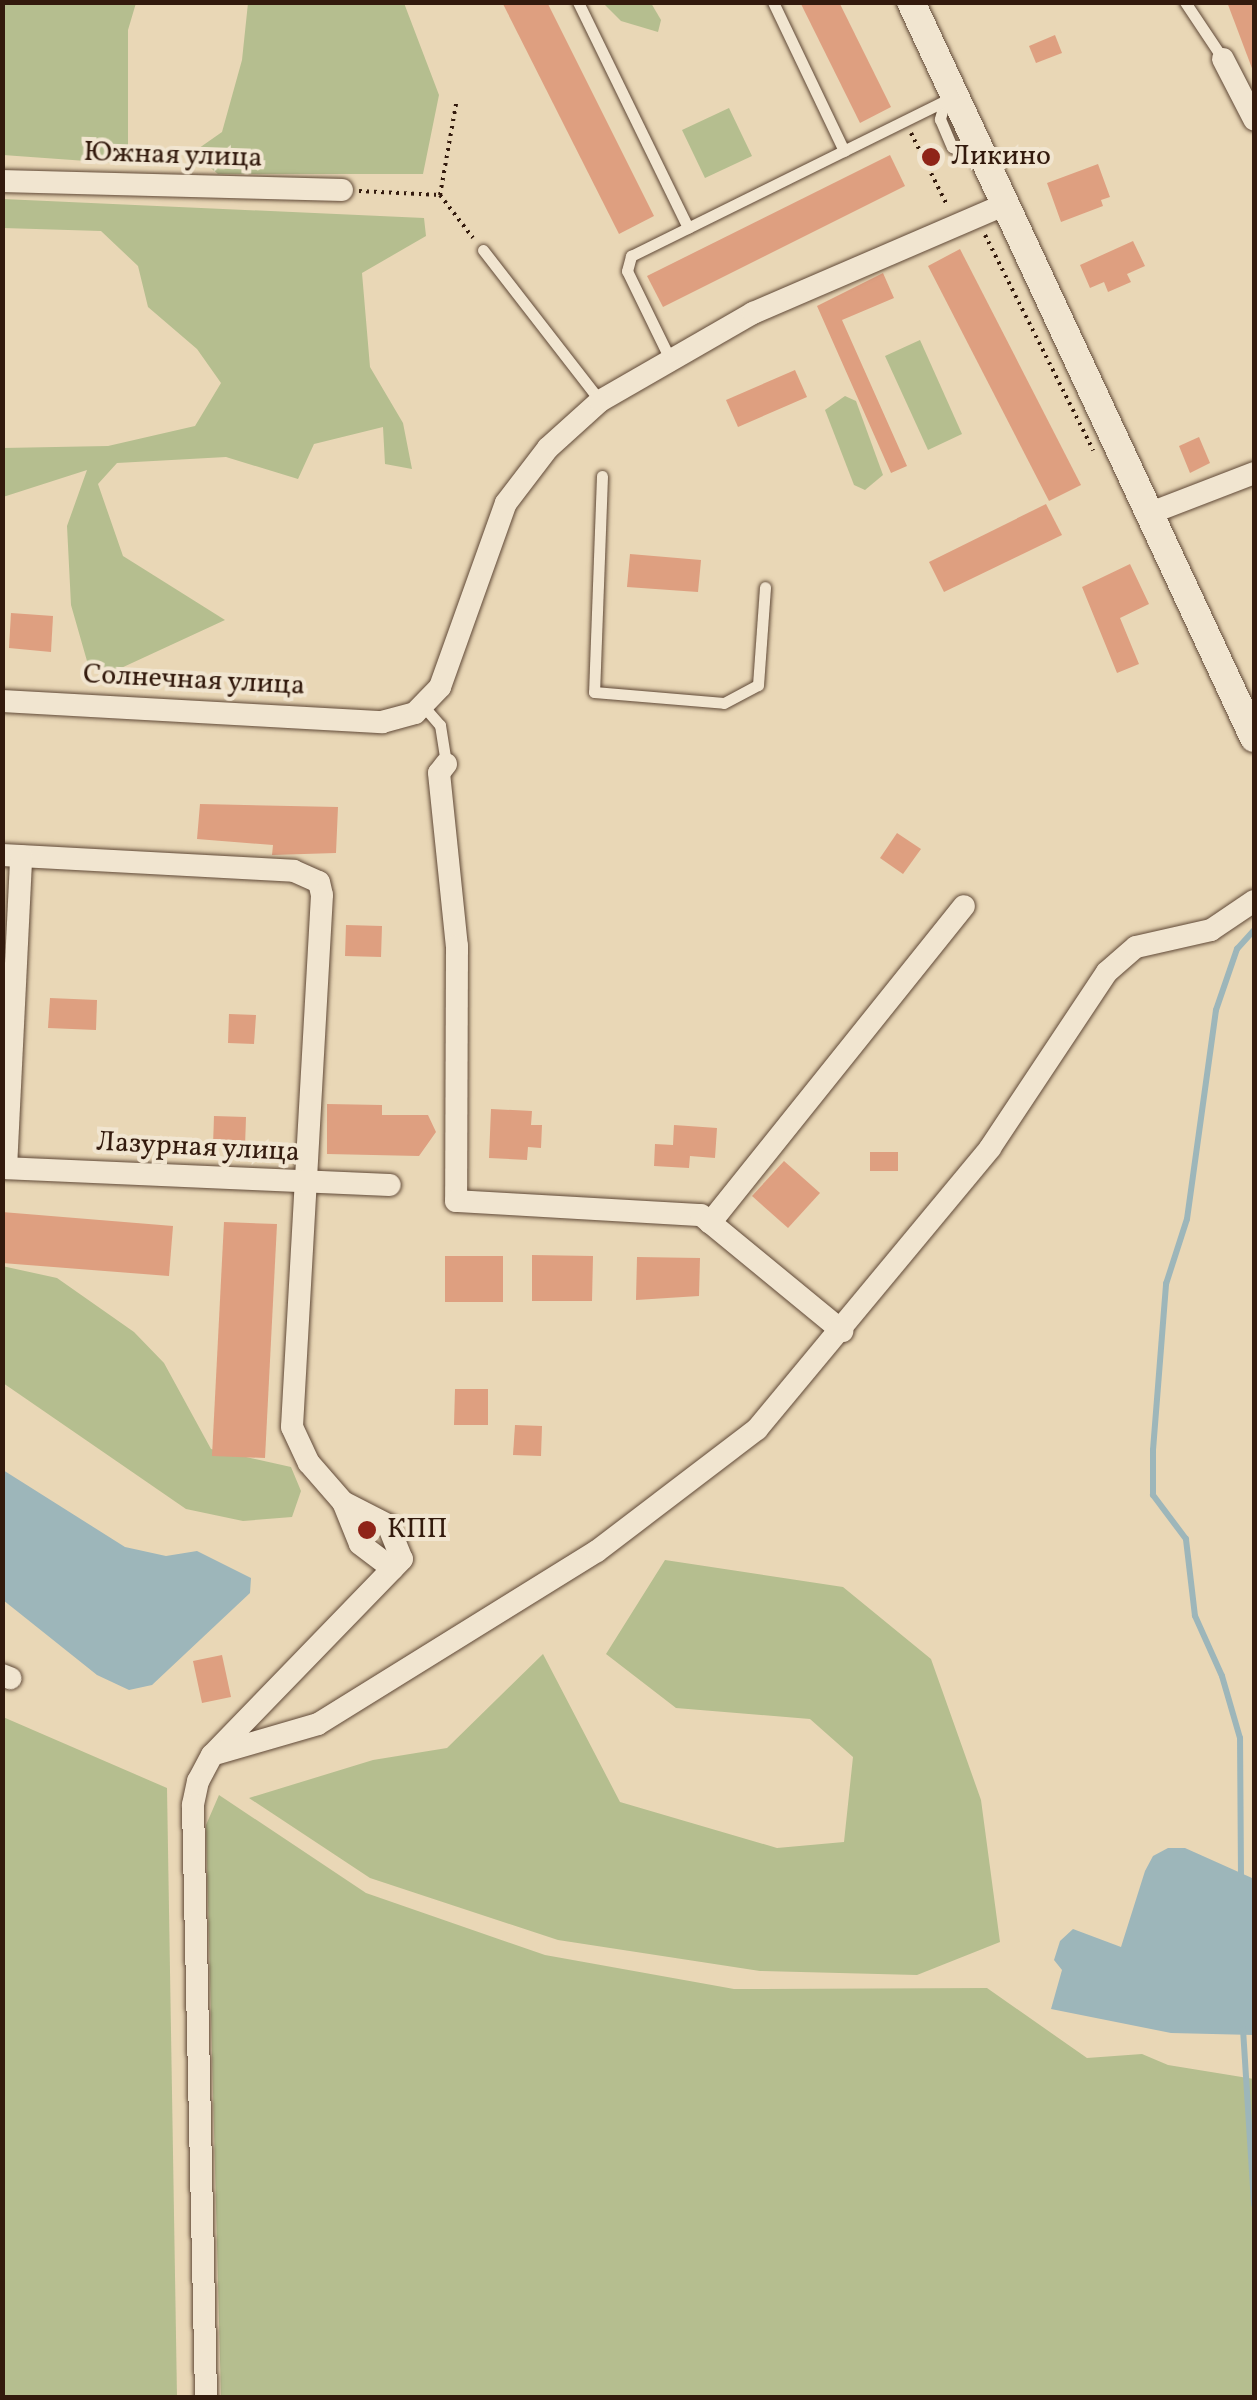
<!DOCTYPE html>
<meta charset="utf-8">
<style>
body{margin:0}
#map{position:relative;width:1257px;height:2400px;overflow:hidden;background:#e9d7b6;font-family:Vollkorn,serif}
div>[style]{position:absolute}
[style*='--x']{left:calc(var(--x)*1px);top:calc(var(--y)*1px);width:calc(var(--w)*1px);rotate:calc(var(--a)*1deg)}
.green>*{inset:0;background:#b5be8f}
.water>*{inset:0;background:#9db6ba}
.stream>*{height:6px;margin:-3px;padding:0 3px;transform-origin:3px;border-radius:3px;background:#9db6ba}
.building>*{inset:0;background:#de9f80}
.path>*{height:4px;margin-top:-2px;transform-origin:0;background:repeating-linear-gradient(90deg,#331a0d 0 2.5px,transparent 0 7.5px)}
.roads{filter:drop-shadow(0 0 2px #604937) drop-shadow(0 0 2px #604937)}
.service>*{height:11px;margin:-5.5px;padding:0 5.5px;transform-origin:5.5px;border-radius:5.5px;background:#f1e5d0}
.minor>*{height:22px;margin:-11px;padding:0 11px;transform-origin:11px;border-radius:11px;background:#f1e5d0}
.tertiary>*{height:28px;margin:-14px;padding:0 14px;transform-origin:14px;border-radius:14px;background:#f1e5d0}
.dots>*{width:28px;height:28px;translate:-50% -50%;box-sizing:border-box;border:5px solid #f1e5d0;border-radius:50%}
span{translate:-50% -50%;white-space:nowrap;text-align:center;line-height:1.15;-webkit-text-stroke:8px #f1e5d0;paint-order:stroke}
.street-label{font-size:28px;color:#331a0d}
.poi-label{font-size:28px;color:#331a0d}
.left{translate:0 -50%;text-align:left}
.frame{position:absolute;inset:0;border:5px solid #331a0d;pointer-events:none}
</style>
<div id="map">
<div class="green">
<i style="clip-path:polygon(2px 3px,136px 3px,128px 30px,128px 164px,3px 155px)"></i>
<i style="clip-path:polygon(248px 3px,404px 3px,439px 95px,423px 174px,218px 174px,192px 153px,222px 132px,242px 60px)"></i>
<i style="clip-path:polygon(651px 3px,661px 20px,658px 32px,621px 21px,604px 4px)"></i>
<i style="clip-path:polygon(729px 108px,752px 156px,705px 178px,682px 130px)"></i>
<i style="clip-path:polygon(3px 199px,424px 218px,426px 236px,362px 273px,370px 367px,403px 423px,412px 469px,385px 464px,383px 427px,314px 444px,298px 479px,226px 457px,117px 463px,98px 484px,123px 556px,225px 620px,119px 669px,89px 668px,71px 605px,67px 526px,87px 470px,3px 497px,3px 448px,108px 446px,195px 426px,221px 383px,197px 349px,148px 307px,138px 266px,101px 231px,3px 228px)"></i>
<i style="clip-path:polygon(920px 340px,962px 434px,928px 450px,885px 356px)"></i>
<i style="clip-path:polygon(845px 396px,856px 401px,883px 475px,865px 490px,854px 485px,825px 410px)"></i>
<i style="clip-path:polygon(2px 1266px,57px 1278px,134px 1332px,164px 1363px,211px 1449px,291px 1467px,301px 1491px,292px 1517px,243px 1521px,186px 1509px,3px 1383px)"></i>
<i style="clip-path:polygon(665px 1560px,843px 1587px,931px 1659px,981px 1800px,1000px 1942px,917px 1975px,760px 1971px,558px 1940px,370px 1878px,249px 1798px,373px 1760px,447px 1748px,543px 1654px,620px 1802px,777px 1848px,844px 1842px,853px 1757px,810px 1719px,676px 1708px,606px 1654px)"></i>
<i style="clip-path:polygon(3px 1717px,167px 1788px,177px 2397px,3px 2397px)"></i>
<i style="clip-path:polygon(219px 1795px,366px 1893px,545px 1955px,734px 1989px,987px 1988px,1087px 2058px,1142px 2054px,1168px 2065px,1254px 2079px,1254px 2397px,221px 2397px,206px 1825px)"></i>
</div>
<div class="water">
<i style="clip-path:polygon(3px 1470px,125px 1547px,166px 1556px,197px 1551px,251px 1578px,250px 1593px,152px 1685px,129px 1690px,97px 1675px,3px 1600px)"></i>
<i style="clip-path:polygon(1168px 1848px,1185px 1848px,1252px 1878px,1254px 2035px,1171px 2033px,1051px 2009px,1062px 1970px,1054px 1960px,1060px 1941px,1073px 1929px,1121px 1947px,1145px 1871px,1153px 1856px)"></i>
</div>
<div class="stream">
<i style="--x:1241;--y:1877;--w:139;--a:-90.4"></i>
<i style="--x:1240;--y:1738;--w:65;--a:-106.2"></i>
<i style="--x:1222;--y:1676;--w:66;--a:-114.2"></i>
<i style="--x:1195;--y:1616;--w:78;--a:-96.7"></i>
<i style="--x:1186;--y:1539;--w:55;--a:-126.9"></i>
<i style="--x:1153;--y:1495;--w:45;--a:-90"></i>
<i style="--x:1153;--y:1450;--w:167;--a:-85.5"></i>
<i style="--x:1166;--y:1284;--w:68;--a:-72.1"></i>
<i style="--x:1187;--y:1219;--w:211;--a:-82.1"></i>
<i style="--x:1216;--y:1010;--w:65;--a:-71"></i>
<i style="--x:1237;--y:949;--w:25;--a:-48"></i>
<i style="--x:1243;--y:2029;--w:176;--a:86.4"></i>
</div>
<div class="building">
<i style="clip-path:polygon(502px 2px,547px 2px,654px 216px,619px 234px)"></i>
<i style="clip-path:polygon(800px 2px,839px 2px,891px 107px,860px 123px)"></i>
<i style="clip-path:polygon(1227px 2px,1254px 2px,1254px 71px,1253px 71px)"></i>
<i style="clip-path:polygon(1055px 35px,1062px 53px,1036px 63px,1029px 46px)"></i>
<i style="clip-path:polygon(890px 155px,905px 186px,663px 307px,647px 276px)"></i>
<i style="clip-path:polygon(1098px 164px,1110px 197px,1101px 200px,1103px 206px,1061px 222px,1047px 183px)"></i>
<i style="clip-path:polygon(1133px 241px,1145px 266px,1127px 274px,1131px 282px,1108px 292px,1104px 282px,1090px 288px,1080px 265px)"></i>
<i style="clip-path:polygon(960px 249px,1081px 485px,1049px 501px,928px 266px)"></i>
<i style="clip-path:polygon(883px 273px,894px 298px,842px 320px,907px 466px,891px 473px,817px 306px)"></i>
<i style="clip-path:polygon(795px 370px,807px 397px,738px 427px,726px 400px)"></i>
<i style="clip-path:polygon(1199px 437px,1210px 463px,1190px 473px,1179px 446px)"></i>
<i style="clip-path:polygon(1046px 504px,1062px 535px,944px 592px,929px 562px)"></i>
<i style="clip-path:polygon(630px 554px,701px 560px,698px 592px,627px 587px)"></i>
<i style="clip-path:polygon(1130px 564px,1149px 604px,1120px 618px,1139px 664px,1117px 673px,1082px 587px)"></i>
<i style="clip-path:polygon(11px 613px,53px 616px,51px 652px,9px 648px)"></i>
<i style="clip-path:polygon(200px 804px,338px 807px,336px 853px,272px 855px,273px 845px,197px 839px)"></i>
<i style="clip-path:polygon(897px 833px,921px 849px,903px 874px,880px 858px)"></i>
<i style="clip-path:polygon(346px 925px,382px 926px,381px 957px,345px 956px)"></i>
<i style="clip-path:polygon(50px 998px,97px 1000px,96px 1030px,48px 1028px)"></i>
<i style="clip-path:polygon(229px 1014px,256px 1015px,254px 1044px,228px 1043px)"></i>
<i style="clip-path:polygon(327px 1104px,382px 1105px,382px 1115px,428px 1115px,436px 1132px,419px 1156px,327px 1154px)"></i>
<i style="clip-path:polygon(491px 1109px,532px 1111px,531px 1125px,542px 1125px,541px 1148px,528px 1147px,527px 1160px,489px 1158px)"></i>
<i style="clip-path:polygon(214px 1116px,246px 1117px,245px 1147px,213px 1146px)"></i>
<i style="clip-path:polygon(674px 1125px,717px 1128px,715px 1158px,690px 1156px,689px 1168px,654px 1166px,655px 1144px,673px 1145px)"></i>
<i style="clip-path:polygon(870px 1152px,898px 1152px,898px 1171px,870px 1171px)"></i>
<i style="clip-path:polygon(784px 1161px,820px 1193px,788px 1228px,752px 1196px)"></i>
<i style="clip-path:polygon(2px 1212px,173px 1226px,169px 1276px,2px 1263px)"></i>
<i style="clip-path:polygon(224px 1222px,277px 1224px,265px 1458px,212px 1456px)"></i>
<i style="clip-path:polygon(532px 1255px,593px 1256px,592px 1301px,532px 1301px)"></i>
<i style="clip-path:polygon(445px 1256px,503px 1256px,503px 1302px,445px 1302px)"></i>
<i style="clip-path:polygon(637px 1257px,700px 1258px,699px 1296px,636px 1300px)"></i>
<i style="clip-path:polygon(455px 1389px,488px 1389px,488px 1425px,454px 1425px)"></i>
<i style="clip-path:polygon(515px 1425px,542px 1426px,541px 1456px,513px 1455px)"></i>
<i style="clip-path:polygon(222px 1655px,231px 1697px,202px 1703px,193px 1661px)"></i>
</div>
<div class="path">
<i style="--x:911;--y:133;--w:80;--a:63.4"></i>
<i style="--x:359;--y:191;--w:81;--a:2.8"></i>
<i style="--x:440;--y:195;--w:54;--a:52.5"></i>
<i style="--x:440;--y:195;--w:97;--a:-80"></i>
<i style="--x:985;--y:235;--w:241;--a:63.3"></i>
</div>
<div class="roads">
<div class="service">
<i style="--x:578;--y:2;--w:251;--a:64"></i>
<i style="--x:773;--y:2;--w:165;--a:64.5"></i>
<i style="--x:1185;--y:2;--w:69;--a:56.3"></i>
<i style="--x:945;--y:101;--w:19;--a:106"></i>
<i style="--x:940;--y:119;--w:30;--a:67"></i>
<i style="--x:952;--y:147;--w:26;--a:25"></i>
<i style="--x:483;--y:250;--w:191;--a:52.2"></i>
<i style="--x:670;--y:359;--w:98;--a:-116"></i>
<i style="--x:627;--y:271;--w:16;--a:-75"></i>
<i style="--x:631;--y:256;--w:350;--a:-26.3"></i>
<i style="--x:602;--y:476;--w:216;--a:92.1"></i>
<i style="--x:594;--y:692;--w:130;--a:4.8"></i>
<i style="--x:724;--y:703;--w:38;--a:-28"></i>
<i style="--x:758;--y:685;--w:98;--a:-85.9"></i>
<i style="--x:425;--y:708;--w:23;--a:49"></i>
<i style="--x:440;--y:725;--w:39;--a:81"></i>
</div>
<div class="minor">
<i style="--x:1223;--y:59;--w:68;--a:62.7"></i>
<i style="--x:2;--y:181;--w:340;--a:1.5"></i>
<i style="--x:1153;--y:512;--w:108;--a:-21.1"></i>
<i style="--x:2;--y:701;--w:381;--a:3.2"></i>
<i style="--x:382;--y:722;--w:34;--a:-15"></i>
<i style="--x:415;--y:713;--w:36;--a:-46"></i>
<i style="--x:440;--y:687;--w:195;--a:-70.3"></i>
<i style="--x:506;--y:503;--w:69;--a:-52.6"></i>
<i style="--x:548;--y:448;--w:70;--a:-42.1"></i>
<i style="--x:600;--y:401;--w:177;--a:-29.9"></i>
<i style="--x:753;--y:313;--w:273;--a:-23.3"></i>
<i style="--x:446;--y:764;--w:11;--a:128"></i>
<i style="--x:439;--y:773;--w:174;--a:84.1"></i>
<i style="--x:457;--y:946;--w:255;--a:90.2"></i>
<i style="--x:456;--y:1201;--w:245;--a:3.3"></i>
<i style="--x:701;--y:1215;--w:183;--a:39.4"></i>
<i style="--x:2;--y:855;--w:292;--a:3.1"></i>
<i style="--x:294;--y:871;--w:27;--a:24"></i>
<i style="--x:319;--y:882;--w:13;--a:77"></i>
<i style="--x:322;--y:895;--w:533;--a:93.23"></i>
<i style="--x:292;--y:1427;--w:40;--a:65"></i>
<i style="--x:309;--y:1463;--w:52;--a:48.9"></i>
<i style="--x:343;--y:1502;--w:51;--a:27.1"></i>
<i style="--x:388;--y:1525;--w:37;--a:68"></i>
<i style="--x:402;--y:1559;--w:273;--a:134.1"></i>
<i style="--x:212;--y:1755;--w:30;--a:118"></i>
<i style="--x:198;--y:1781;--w:25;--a:102"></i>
<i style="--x:193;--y:1805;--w:593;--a:88.74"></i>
<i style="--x:2;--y:1168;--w:388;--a:2.5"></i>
<i style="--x:6;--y:1168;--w:312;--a:-87.2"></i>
<i style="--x:710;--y:1223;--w:406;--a:-51.3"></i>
<i style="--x:343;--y:1502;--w:45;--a:68"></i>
<i style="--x:360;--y:1544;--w:41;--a:37.1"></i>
<i style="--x:2;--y:1675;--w:9;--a:21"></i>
<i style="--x:215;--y:1754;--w:107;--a:-16.2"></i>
<i style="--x:318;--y:1724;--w:328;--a:-31.8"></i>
<i style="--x:597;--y:1551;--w:201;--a:-37.3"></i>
<i style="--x:757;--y:1429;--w:365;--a:-50.3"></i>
<i style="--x:990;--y:1148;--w:211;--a:-56.4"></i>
<i style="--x:1107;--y:972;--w:38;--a:-41"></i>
<i style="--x:1136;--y:947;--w:77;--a:-12.8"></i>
<i style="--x:1211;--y:930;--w:52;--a:-34"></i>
</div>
<div class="tertiary">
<i style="--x:911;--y:2;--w:812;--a:65.01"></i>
</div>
</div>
<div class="dots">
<i style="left:931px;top:157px;background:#8f2418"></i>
<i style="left:367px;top:1530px;background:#8f2418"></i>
</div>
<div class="street-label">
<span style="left:173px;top:156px;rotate:2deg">Южная улица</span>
<span style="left:194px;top:681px;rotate:3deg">Солнечная улица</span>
<span style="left:198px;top:1148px;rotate:3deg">Лазурная улица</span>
</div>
<div class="poi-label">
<span class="left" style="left:951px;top:157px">Ликино</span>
<span class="left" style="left:387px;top:1530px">КПП</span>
</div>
<div class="frame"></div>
</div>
